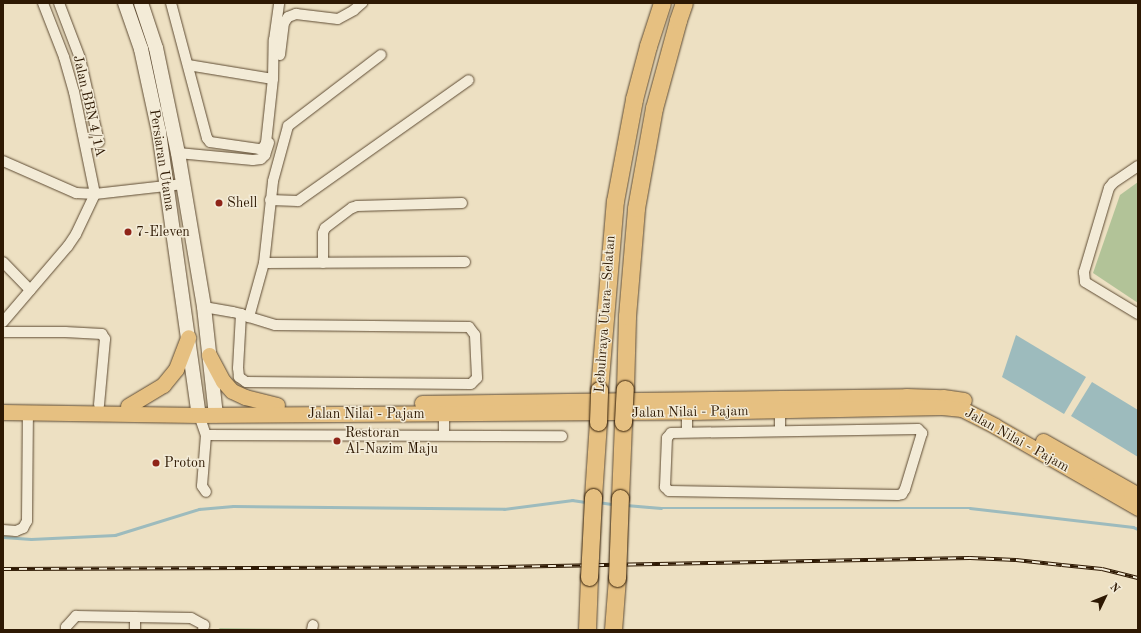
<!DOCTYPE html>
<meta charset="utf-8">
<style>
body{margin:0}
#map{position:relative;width:1141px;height:633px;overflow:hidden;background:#ede0c2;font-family:"Old Standard TT",serif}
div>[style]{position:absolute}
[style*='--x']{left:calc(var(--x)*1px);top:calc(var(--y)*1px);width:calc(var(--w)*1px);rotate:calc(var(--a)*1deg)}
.green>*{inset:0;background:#b2c398}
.water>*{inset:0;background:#9dbbbd}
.stream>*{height:2.5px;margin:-1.25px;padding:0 1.25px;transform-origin:1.25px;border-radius:1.25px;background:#9dbbbd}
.roads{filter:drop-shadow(0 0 1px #5e4b33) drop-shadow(0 0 1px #5e4b33)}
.street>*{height:10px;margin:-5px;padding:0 5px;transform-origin:5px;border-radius:5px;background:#f3ebd7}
.secondary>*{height:14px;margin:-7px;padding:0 7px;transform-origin:7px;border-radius:7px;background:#f3ebd7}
.primary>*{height:15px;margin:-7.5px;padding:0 7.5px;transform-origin:7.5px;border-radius:7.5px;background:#e6c081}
.highway>*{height:17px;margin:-8.5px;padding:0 8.5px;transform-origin:8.5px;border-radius:8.5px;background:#e6c081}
.rail>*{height:4px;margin-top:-2px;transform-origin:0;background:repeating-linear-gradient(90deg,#f3ebd7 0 8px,#2e1903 0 16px);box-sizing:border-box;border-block:1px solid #2e1903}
.bridges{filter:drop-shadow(0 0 1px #2e1903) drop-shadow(0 0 1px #2e1903)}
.highway-bridge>*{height:17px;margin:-8.5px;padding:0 8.5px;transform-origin:8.5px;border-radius:8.5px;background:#e6c081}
.dots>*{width:11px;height:11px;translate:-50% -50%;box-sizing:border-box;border:2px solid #f3ebd7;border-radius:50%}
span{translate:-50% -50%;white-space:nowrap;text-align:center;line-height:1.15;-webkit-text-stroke:3px #f3ebd7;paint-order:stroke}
.street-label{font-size:14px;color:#2e1903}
.poi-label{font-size:14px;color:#2e1903}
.left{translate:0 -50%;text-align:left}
.frame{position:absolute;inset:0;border:4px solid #2e1903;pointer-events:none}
.north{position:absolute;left:1085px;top:577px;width:40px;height:40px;-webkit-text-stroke:3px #f3ebd7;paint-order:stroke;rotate:47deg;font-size:11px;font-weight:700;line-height:16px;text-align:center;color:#2e1903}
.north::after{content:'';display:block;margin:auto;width:14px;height:18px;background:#2e1903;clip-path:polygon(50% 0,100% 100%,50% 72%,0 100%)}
</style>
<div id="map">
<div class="green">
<i style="clip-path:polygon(1138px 182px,1138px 303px,1093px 273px,1120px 195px)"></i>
<i style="clip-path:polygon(220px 628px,306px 629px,306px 630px,217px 630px)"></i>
</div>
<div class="water">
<i style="clip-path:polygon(1016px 335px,1086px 377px,1064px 414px,1002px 377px)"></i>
<i style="clip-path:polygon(1092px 382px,1138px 410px,1138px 457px,1071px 416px)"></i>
</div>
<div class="stream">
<i style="--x:598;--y:502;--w:15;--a:8"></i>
<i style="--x:626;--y:505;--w:35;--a:5"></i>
<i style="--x:661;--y:508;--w:309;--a:0"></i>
<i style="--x:970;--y:508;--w:164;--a:6.6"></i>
<i style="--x:1133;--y:527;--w:5;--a:22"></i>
<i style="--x:3;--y:537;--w:28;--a:4"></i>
<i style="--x:31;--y:539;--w:84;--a:-2.7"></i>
<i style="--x:115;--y:535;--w:88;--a:-17.2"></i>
<i style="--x:199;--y:509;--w:34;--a:-5"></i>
<i style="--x:233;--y:506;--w:271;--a:0.6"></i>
<i style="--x:504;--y:509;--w:69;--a:-7.5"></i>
<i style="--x:572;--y:500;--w:15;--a:8"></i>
</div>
<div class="roads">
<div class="street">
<i style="--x:59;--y:3;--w:59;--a:69.1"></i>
<i style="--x:80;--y:58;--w:86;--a:77.3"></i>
<i style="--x:99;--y:142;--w:14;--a:172"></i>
<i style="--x:171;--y:3;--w:140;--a:75.1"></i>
<i style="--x:207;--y:138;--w:5;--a:53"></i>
<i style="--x:210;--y:142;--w:49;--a:8.1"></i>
<i style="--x:259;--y:149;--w:4;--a:-14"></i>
<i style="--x:263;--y:148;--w:6;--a:-59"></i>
<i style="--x:266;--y:143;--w:64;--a:-83.8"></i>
<i style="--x:273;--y:79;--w:39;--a:-89"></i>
<i style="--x:274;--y:40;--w:37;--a:-82"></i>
<i style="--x:280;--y:55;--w:32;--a:-83"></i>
<i style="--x:284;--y:23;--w:7;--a:-56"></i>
<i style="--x:288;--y:17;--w:9;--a:-21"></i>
<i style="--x:296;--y:14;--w:42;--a:6.8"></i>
<i style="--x:338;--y:19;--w:18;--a:-29"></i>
<i style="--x:354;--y:10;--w:11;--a:-41"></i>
<i style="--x:188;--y:65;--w:86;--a:9.4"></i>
<i style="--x:178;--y:153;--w:75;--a:5.3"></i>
<i style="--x:253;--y:160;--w:8;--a:-7"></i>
<i style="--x:261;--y:159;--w:6;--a:-45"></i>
<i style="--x:265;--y:155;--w:13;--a:-72"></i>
<i style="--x:3;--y:161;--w:80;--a:23.7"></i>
<i style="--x:76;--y:193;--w:19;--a:3"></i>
<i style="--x:95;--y:194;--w:89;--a:-6.5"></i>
<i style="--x:1138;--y:166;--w:30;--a:146"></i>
<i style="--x:1113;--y:183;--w:6;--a:129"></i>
<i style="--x:1109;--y:188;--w:88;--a:106.6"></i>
<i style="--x:1084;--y:272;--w:10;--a:84"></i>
<i style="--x:1085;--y:282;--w:62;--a:31.1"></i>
<i style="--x:270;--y:200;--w:28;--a:2"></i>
<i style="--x:298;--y:201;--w:209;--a:-35.3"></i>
<i style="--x:3;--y:262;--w:39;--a:46"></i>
<i style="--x:264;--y:263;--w:201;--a:-0.3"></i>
<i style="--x:323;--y:263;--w:30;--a:-90"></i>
<i style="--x:323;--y:233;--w:5;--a:-68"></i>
<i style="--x:325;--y:228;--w:34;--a:-37"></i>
<i style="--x:352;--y:208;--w:5;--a:-22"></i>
<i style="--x:357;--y:206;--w:105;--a:-1.6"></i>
<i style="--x:204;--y:307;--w:29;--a:10"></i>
<i style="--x:233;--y:312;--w:8;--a:14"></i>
<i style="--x:241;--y:314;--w:9;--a:21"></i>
<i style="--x:249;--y:317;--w:27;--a:17"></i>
<i style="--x:275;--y:325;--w:194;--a:0.6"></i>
<i style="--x:469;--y:327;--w:10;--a:53"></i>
<i style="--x:475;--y:335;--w:43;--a:87.3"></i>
<i style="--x:477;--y:378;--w:8;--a:135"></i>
<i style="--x:471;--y:384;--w:225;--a:-179.5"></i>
<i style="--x:246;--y:382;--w:9;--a:-144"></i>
<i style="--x:239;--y:377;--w:9;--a:-96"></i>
<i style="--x:238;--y:368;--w:54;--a:-86.8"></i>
<i style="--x:249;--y:317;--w:56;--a:-74.5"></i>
<i style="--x:264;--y:263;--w:82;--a:-83.7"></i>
<i style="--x:273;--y:181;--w:57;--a:-74.7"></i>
<i style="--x:288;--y:126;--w:117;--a:-37.4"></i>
<i style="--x:3;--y:322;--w:100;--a:-49.5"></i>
<i style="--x:68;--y:246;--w:14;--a:-56"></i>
<i style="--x:76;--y:234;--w:44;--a:-64.6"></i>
<i style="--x:95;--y:194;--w:104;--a:-101.6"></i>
<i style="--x:74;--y:92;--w:36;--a:-106"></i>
<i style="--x:64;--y:57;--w:58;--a:-111.3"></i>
<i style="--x:3;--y:332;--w:62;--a:0"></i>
<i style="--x:65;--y:332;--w:37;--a:3"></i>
<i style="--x:102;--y:334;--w:6;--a:59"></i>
<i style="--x:105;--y:339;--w:66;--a:95.2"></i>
<i style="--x:780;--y:404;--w:26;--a:90"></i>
<i style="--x:687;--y:412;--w:20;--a:90"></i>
<i style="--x:444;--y:414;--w:21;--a:90"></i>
<i style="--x:199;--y:415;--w:21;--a:71"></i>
<i style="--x:206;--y:435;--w:51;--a:94.5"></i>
<i style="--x:202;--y:486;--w:7;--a:56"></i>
<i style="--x:918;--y:429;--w:6;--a:45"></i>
<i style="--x:922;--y:433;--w:59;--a:106.9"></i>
<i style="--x:905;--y:489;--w:6;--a:121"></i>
<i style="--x:902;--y:494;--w:4;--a:166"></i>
<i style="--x:898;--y:495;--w:229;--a:-179"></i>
<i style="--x:669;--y:491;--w:6;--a:-135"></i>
<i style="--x:665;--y:487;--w:49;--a:-87.7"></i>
<i style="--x:667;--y:438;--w:6;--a:-51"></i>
<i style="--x:671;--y:433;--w:247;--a:-0.9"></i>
<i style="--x:206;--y:435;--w:356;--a:0.2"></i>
<i style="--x:3;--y:530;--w:13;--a:4"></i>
<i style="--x:16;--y:531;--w:8;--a:-23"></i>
<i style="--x:23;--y:528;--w:8;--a:-60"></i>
<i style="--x:27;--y:521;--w:108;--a:-89.5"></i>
<i style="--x:66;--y:630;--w:3;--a:-90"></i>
<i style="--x:66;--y:627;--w:15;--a:-48"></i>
<i style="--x:76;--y:616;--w:115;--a:1"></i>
<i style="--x:191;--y:618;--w:15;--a:28"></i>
<i style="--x:204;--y:625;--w:5;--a:101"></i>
<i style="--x:135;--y:630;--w:13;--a:-90"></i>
<i style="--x:312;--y:630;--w:5;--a:-79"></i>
</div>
<div class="secondary">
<i style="--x:125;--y:3;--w:49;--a:70.8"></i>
<i style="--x:141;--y:49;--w:85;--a:77.8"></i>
<i style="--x:159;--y:132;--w:286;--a:82"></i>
<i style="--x:141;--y:3;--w:47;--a:71.6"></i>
<i style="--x:156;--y:48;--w:107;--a:78.2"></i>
<i style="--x:178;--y:153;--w:156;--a:80.4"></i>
<i style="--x:204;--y:307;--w:109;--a:83.7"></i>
</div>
<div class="primary">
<i style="--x:209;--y:355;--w:30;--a:62"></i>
<i style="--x:223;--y:381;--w:13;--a:48"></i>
<i style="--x:232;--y:391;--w:14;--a:25"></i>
<i style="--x:245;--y:397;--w:33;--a:14"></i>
<i style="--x:422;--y:403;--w:484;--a:-0.8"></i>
<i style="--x:906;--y:396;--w:37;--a:2"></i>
<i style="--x:943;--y:397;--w:21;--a:8"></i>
<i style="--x:128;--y:406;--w:41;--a:-31"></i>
<i style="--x:163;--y:385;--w:21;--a:-51"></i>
<i style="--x:176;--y:369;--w:34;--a:-69"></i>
<i style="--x:3;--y:412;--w:196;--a:0.9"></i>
<i style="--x:199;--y:415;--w:488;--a:-0.4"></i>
<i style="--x:687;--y:412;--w:255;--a:-1.1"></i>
<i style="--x:942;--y:407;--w:20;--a:6"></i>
<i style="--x:962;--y:409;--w:37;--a:27"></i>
<i style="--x:995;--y:426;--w:165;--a:29.8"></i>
<i style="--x:1043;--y:441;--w:109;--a:29.6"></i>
</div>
<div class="highway">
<i style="--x:625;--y:389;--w:73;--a:-88.4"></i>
<i style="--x:627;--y:316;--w:108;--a:-85.2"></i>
<i style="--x:636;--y:208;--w:102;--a:-79.8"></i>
<i style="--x:654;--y:108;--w:91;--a:-74.7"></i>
<i style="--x:678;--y:20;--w:18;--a:-71"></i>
<i style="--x:599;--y:390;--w:190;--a:-85.2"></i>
<i style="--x:615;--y:201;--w:104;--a:-79.4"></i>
<i style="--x:634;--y:99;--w:55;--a:-75.2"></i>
<i style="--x:648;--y:46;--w:45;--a:-72"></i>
<i style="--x:593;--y:497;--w:75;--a:-86.2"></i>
<i style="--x:620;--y:498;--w:76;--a:-87.7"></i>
<i style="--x:587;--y:630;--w:53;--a:-87.8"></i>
<i style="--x:613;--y:630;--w:52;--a:-85.6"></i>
</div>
</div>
<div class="rail">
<i style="--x:3;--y:569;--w:497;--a:-0.2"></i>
<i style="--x:500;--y:567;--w:470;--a:-1.1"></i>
<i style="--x:970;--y:558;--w:46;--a:2.5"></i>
<i style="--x:1016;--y:560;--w:46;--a:6.2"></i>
<i style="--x:1062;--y:565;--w:40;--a:5.7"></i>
<i style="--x:1102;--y:569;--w:37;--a:14"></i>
</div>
<div class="bridges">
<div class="highway-bridge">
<i style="--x:598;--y:422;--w:32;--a:-88"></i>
<i style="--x:623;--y:422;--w:33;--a:-87"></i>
<i style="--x:589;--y:577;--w:80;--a:-87.1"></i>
<i style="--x:617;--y:578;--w:80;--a:-87.9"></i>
</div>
</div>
<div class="dots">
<i style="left:219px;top:203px;background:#8f2418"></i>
<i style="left:128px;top:232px;background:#8f2418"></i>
<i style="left:337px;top:441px;background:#8f2418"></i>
<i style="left:156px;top:463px;background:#8f2418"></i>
</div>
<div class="street-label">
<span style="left:89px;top:106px;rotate:77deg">Jalan BBN 4/1A</span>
<span style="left:162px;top:160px;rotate:81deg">Persiaran Utama</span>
<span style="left:605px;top:314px;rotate:-86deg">Lebuhraya Utara–Selatan</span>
<span style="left:690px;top:412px;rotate:-1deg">Jalan Nilai - Pajam</span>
<span style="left:366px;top:414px">Jalan Nilai - Pajam</span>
<span style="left:1017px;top:440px;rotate:29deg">Jalan Nilai - Pajam</span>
</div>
<div class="poi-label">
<span class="left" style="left:227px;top:203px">Shell</span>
<span class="left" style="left:136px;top:232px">7-Eleven</span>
<span class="left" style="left:345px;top:441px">Restoran<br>Al-Nazim Maju</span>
<span class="left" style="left:164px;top:463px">Proton</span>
</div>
<div class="frame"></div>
<div class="north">N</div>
</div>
